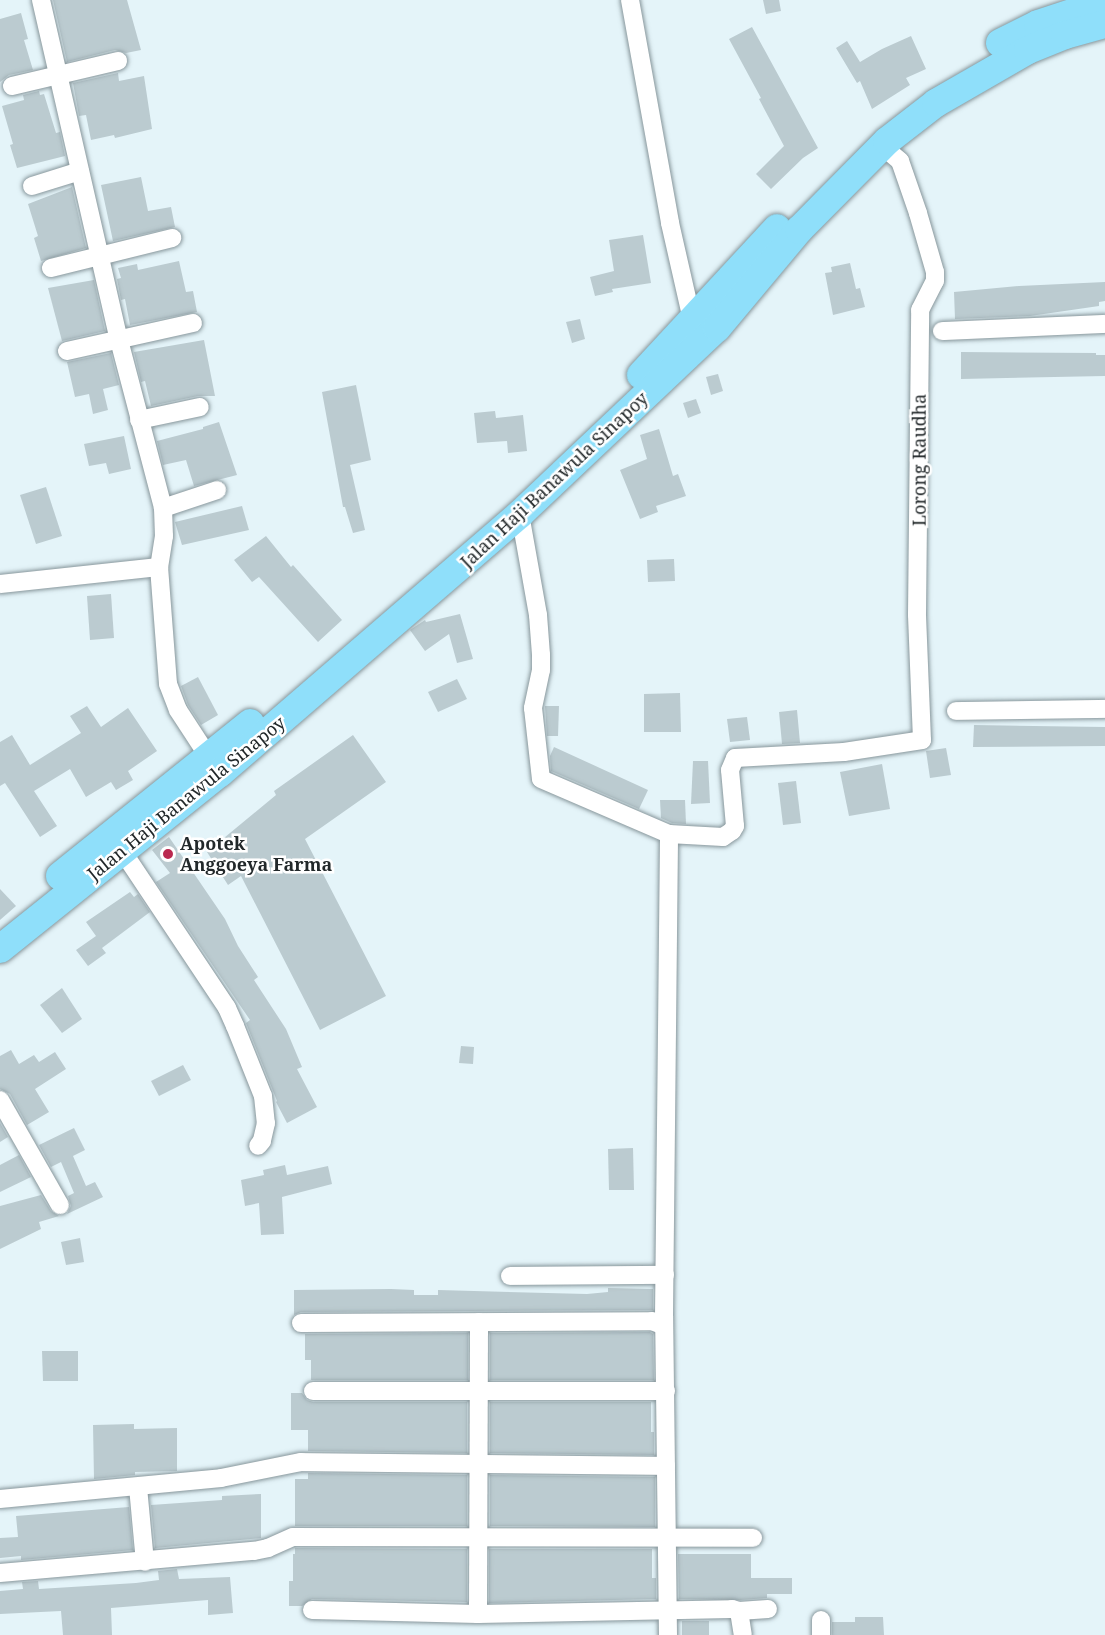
<!DOCTYPE html>
<style>
body{margin:0}
#map{position:relative;width:1105px;height:1635px;overflow:hidden;background:#e4f4f9;font-family:"Noto Serif",serif}
div>[style]{position:absolute}
[style*='--x']{left:calc(var(--x)*1px);top:calc(var(--y)*1px);width:calc(var(--w)*1px);rotate:calc(var(--a)*1deg)}
.building>*{inset:0;background:#bbcbd0}
.roads{filter:drop-shadow(0 0 2px #87969b) drop-shadow(0 0 2px #87969b)}
.minor>*{height:18px;margin:-9px;padding:0 9px;transform-origin:9px;border-radius:9px;background:#fff}
.trunk>*{height:28px;margin:-14px;padding:0 14px;transform-origin:14px;border-radius:14px;background:#8fdffa}
.dots>*{width:16px;height:16px;translate:-50% -50%;box-sizing:border-box;border:3px solid #fff;border-radius:50%}
span{translate:-50% -50%;white-space:nowrap;text-align:center;line-height:1.15;-webkit-text-stroke:5px #fff;paint-order:stroke}
.street-label{font-size:18px;color:#22282a}
.poi-label{font-size:18px;color:#22282a;font-weight:700}
.left{translate:0 -50%;text-align:left}
</style>
<div id="map">
<div class="building">
<i style="clip-path:polygon(53px 0,127px 0,141px 50px,126px 53px,115px 50px,67px 62px)"></i>
<i style="clip-path:polygon(763px 0,779px 0,781px 11px,766px 14px)"></i>
<i style="clip-path:polygon(21px 13px,28px 39px,24px 40px,33px 70px,9px 75px,0 82px,0 19px)"></i>
<i style="clip-path:polygon(752px 27px,818px 148px,803px 158px,771px 189px,756px 174px,784px 146px,759px 99px,761px 98px,729px 39px)"></i>
<i style="clip-path:polygon(911px 36px,926px 69px,906px 78px,910px 85px,872px 109px,860px 81px,857px 83px,836px 48px,847px 41px,860px 62px,882px 49px)"></i>
<i style="clip-path:polygon(118px 73px,119px 81px,144px 76px,152px 129px,115px 138px,114px 135px,91px 140px,86px 115px,79px 116px,73px 83px)"></i>
<i style="clip-path:polygon(39px 91px,40px 95px,44px 94px,56px 133px,60px 132px,65px 156px,17px 168px,10px 145px,13px 144px,2px 106px,24px 100px,23px 95px)"></i>
<i style="clip-path:polygon(141px 177px,148px 211px,171px 207px,175px 227px,113px 241px,101px 185px)"></i>
<i style="clip-path:polygon(72px 187px,86px 248px,41px 261px,34px 238px,38px 236px,28px 204px)"></i>
<i style="clip-path:polygon(643px 235px,651px 283px,612px 289px,613px 292px,595px 296px,590px 277px,614px 271px,609px 240px)"></i>
<i style="clip-path:polygon(179px 261px,186px 292px,193px 291px,197px 312px,130px 325px,125px 299px,121px 300px,117px 279px,121px 278px,118px 268px,137px 264px,138px 270px)"></i>
<i style="clip-path:polygon(850px 263px,856px 289px,860px 288px,865px 307px,833px 315px,825px 273px,832px 272px,831px 267px)"></i>
<i style="clip-path:polygon(94px 280px,105px 331px,62px 341px,48px 288px)"></i>
<i style="clip-path:polygon(1105px 282px,1105px 301px,1099px 302px,1099px 306px,1030px 316px,955px 319px,954px 292px,1019px 286px)"></i>
<i style="clip-path:polygon(580px 319px,585px 339px,572px 343px,566px 322px)"></i>
<i style="clip-path:polygon(204px 340px,215px 396px,198px 396px,151px 406px,145px 381px,141px 382px,134px 352px)"></i>
<i style="clip-path:polygon(961px 352px,1096px 353px,1096px 355px,1105px 355px,1105px 376px,961px 379px)"></i>
<i style="clip-path:polygon(111px 353px,119px 385px,103px 389px,108px 410px,93px 414px,89px 394px,75px 397px,67px 362px)"></i>
<i style="clip-path:polygon(718px 374px,723px 391px,711px 395px,706px 377px)"></i>
<i style="clip-path:polygon(356px 385px,371px 460px,350px 465px,365px 530px,353px 533px,345px 507px,343px 507px,322px 392px)"></i>
<i style="clip-path:polygon(696px 399px,701px 413px,688px 418px,683px 403px)"></i>
<i style="clip-path:polygon(495px 411px,496px 418px,523px 415px,527px 451px,508px 453px,507px 441px,477px 443px,474px 413px)"></i>
<i style="clip-path:polygon(219px 422px,237px 475px,194px 486px,186px 460px,163px 465px,157px 441px,203px 429px,203px 427px)"></i>
<i style="clip-path:polygon(659px 429px,673px 476px,678px 474px,686px 496px,656px 506px,658px 512px,640px 519px,620px 470px,647px 459px,640px 435px)"></i>
<i style="clip-path:polygon(124px 436px,131px 469px,109px 474px,106px 463px,89px 466px,84px 444px)"></i>
<i style="clip-path:polygon(46px 487px,62px 536px,36px 544px,20px 495px)"></i>
<i style="clip-path:polygon(242px 506px,249px 530px,182px 545px,175px 522px)"></i>
<i style="clip-path:polygon(266px 536px,291px 567px,293px 565px,342px 620px,318px 642px,259px 577px,252px 582px,234px 560px)"></i>
<i style="clip-path:polygon(674px 559px,675px 581px,648px 582px,647px 560px)"></i>
<i style="clip-path:polygon(111px 594px,114px 638px,90px 640px,87px 596px)"></i>
<i style="clip-path:polygon(460px 614px,473px 659px,457px 663px,449px 634px,425px 651px,410px 630px,425px 620px,426px 622px)"></i>
<i style="clip-path:polygon(198px 677px,218px 715px,201px 725px,188px 705px,181px 686px)"></i>
<i style="clip-path:polygon(457px 679px,467px 699px,438px 712px,428px 692px)"></i>
<i style="clip-path:polygon(680px 693px,681px 732px,644px 732px,644px 694px)"></i>
<i style="clip-path:polygon(87px 706px,101px 727px,128px 708px,157px 751px,128px 771px,133px 780px,116px 790px,111px 782px,86px 797px,70px 769px,34px 791px,57px 826px,40px 837px,5px 783px,0 786px,0 742px,12px 735px,30px 765px,81px 733px,70px 716px)"></i>
<i style="clip-path:polygon(545px 706px,559px 706px,558px 736px,547px 736px)"></i>
<i style="clip-path:polygon(797px 710px,800px 743px,782px 744px,779px 712px)"></i>
<i style="clip-path:polygon(747px 717px,750px 740px,730px 742px,727px 719px)"></i>
<i style="clip-path:polygon(974px 725px,1105px 727px,1105px 746px,973px 747px)"></i>
<i style="clip-path:polygon(353px 735px,386px 782px,305px 839px,386px 996px,320px 1030px,241px 876px,228px 885px,207px 852px,276px 795px,274px 791px)"></i>
<i style="clip-path:polygon(554px 747px,648px 790px,639px 809px,551px 771px,550px 756px)"></i>
<i style="clip-path:polygon(946px 748px,951px 775px,930px 778px,926px 751px)"></i>
<i style="clip-path:polygon(693px 761px,708px 761px,710px 803px,691px 804px)"></i>
<i style="clip-path:polygon(882px 764px,890px 809px,849px 816px,840px 772px)"></i>
<i style="clip-path:polygon(796px 781px,801px 823px,783px 825px,778px 783px)"></i>
<i style="clip-path:polygon(660px 800px,685px 800px,686px 824px,672px 823px,661px 818px)"></i>
<i style="clip-path:polygon(169px 837px,225px 919px,238px 946px,258px 977px,254px 980px,286px 1029px,302px 1067px,297px 1069px,317px 1107px,287px 1123px,276px 1102px,277px 1101px,246px 1023px,250px 1020px,156px 882px,170px 873px,152px 850px)"></i>
<i style="clip-path:polygon(0 889px,16px 906px,0 920px)"></i>
<i style="clip-path:polygon(130px 892px,134px 897px,138px 894px,150px 912px,102px 948px,106px 953px,88px 966px,76px 950px,96px 936px,86px 922px)"></i>
<i style="clip-path:polygon(62px 988px,82px 1019px,62px 1033px,40px 1005px)"></i>
<i style="clip-path:polygon(461px 1046px,474px 1047px,473px 1064px,459px 1063px)"></i>
<i style="clip-path:polygon(11px 1050px,19px 1064px,34px 1055px,39px 1062px,55px 1052px,66px 1069px,35px 1089px,49px 1112px,27px 1125px,10px 1094px,0 1089px,0 1056px)"></i>
<i style="clip-path:polygon(183px 1065px,191px 1080px,159px 1096px,151px 1081px)"></i>
<i style="clip-path:polygon(0 1123px,8px 1137px,0 1142px)"></i>
<i style="clip-path:polygon(74px 1128px,85px 1150px,73px 1156px,86px 1186px,95px 1182px,103px 1197px,67px 1214px,71px 1206px,68px 1196px,74px 1193px,61px 1162px,51px 1167px,39px 1145px)"></i>
<i style="clip-path:polygon(633px 1148px,634px 1190px,609px 1190px,608px 1149px)"></i>
<i style="clip-path:polygon(19px 1155px,31px 1177px,0 1192px,0 1165px)"></i>
<i style="clip-path:polygon(285px 1165px,287px 1175px,328px 1166px,332px 1184px,282px 1197px,284px 1234px,261px 1235px,259px 1203px,245px 1206px,241px 1180px,264px 1175px,263px 1170px)"></i>
<i style="clip-path:polygon(41px 1195px,51px 1211px,59px 1216px,39px 1222px,41px 1229px,0 1249px,0 1206px)"></i>
<i style="clip-path:polygon(80px 1238px,84px 1262px,66px 1265px,61px 1242px)"></i>
<i style="clip-path:polygon(608px 1288px,653px 1289px,653px 1310px,301px 1312px,294px 1315px,294px 1290px,391px 1289px,414px 1290px,414px 1295px,438px 1295px,438px 1290px,587px 1294px,608px 1292px)"></i>
<i style="clip-path:polygon(650px 1332px,653px 1334px,654px 1380px,490px 1380px,490px 1333px)"></i>
<i style="clip-path:polygon(468px 1333px,468px 1380px,311px 1380px,311px 1360px,305px 1360px,305px 1334px)"></i>
<i style="clip-path:polygon(42px 1351px,78px 1351px,78px 1381px,43px 1381px)"></i>
<i style="clip-path:polygon(291px 1393px,302px 1393px,307px 1400px,313px 1402px,467px 1402px,467px 1453px,308px 1451px,308px 1430px,291px 1430px)"></i>
<i style="clip-path:polygon(490px 1402px,651px 1402px,651px 1432px,654px 1432px,654px 1455px,490px 1453px)"></i>
<i style="clip-path:polygon(134px 1424px,134px 1429px,177px 1428px,177px 1471px,135px 1472px,135px 1475px,94px 1479px,93px 1425px)"></i>
<i style="clip-path:polygon(308px 1473px,467px 1475px,467px 1526px,295px 1526px,295px 1479px,308px 1479px)"></i>
<i style="clip-path:polygon(490px 1475px,655px 1477px,655px 1527px,490px 1526px)"></i>
<i style="clip-path:polygon(261px 1494px,261px 1538px,155px 1548px,151px 1505px,222px 1500px,222px 1496px)"></i>
<i style="clip-path:polygon(129px 1507px,133px 1550px,21px 1560px,21px 1556px,0 1558px,0 1538px,18px 1537px,16px 1516px)"></i>
<i style="clip-path:polygon(295px 1548px,467px 1549px,467px 1602px,312px 1599px,302px 1606px,289px 1606px,289px 1581px,293px 1581px,293px 1554px,295px 1554px)"></i>
<i style="clip-path:polygon(489px 1549px,652px 1549px,652px 1578px,656px 1578px,656px 1599px,489px 1603px)"></i>
<i style="clip-path:polygon(678px 1554px,751px 1554px,751px 1578px,792px 1578px,792px 1594px,767px 1594px,767px 1598px,740px 1600px,679px 1599px)"></i>
<i style="clip-path:polygon(177px 1569px,179px 1579px,230px 1577px,233px 1613px,208px 1615px,208px 1600px,111px 1608px,112px 1635px,63px 1635px,61px 1611px,0 1614px,0 1591px,23px 1589px,22px 1582px,38px 1581px,39px 1589px,136px 1583px,159px 1580px,158px 1571px)"></i>
<i style="clip-path:polygon(855px 1617px,883px 1617px,884px 1635px,832px 1635px,832px 1622px,855px 1622px)"></i>
<i style="clip-path:polygon(682px 1621px,709px 1621px,709px 1635px,682px 1635px)"></i>
</div>
<div class="roads">
<div class="minor">
<i style="--x:41;--y:0;--w:349;--a:77.1"></i>
<i style="--x:119;--y:340;--w:174;--a:75.3"></i>
<i style="--x:163;--y:508;--w:28;--a:88"></i>
<i style="--x:164;--y:536;--w:31;--a:99"></i>
<i style="--x:159;--y:567;--w:117;--a:85.6"></i>
<i style="--x:168;--y:684;--w:28;--a:69"></i>
<i style="--x:178;--y:710;--w:55;--a:56.9"></i>
<i style="--x:630;--y:0;--w:227;--a:79.8"></i>
<i style="--x:670;--y:223;--w:99;--a:77.2"></i>
<i style="--x:12;--y:86;--w:109;--a:-13.3"></i>
<i style="--x:32;--y:186;--w:50;--a:-17.4"></i>
<i style="--x:51;--y:268;--w:125;--a:-13.9"></i>
<i style="--x:942;--y:331;--w:163;--a:-2.5"></i>
<i style="--x:67;--y:351;--w:129;--a:-12.5"></i>
<i style="--x:139;--y:420;--w:62;--a:-12"></i>
<i style="--x:163;--y:508;--w:57;--a:-18.4"></i>
<i style="--x:520;--y:514;--w:103;--a:79.9"></i>
<i style="--x:538;--y:615;--w:40;--a:85.7"></i>
<i style="--x:541;--y:655;--w:15;--a:90"></i>
<i style="--x:541;--y:670;--w:39;--a:102"></i>
<i style="--x:533;--y:708;--w:71;--a:83.6"></i>
<i style="--x:541;--y:779;--w:139;--a:23.3"></i>
<i style="--x:669;--y:834;--w:54;--a:3.2"></i>
<i style="--x:723;--y:837;--w:11;--a:-34"></i>
<i style="--x:732;--y:831;--w:6;--a:-59"></i>
<i style="--x:735;--y:826;--w:56;--a:-95.1"></i>
<i style="--x:730;--y:770;--w:13;--a:-67"></i>
<i style="--x:735;--y:758;--w:109;--a:-3.2"></i>
<i style="--x:844;--y:752;--w:79;--a:-8.7"></i>
<i style="--x:922;--y:740;--w:126;--a:-92.3"></i>
<i style="--x:917;--y:614;--w:304;--a:-89.4"></i>
<i style="--x:920;--y:310;--w:33;--a:-63"></i>
<i style="--x:935;--y:281;--w:9;--a:-90"></i>
<i style="--x:935;--y:272;--w:61;--a:-106.1"></i>
<i style="--x:918;--y:213;--w:55;--a:-109.1"></i>
<i style="--x:900;--y:161;--w:23;--a:-140"></i>
<i style="--x:0;--y:584;--w:160;--a:-6.1"></i>
<i style="--x:956;--y:711;--w:149;--a:-0.8"></i>
<i style="--x:123;--y:852;--w:187;--a:56.3"></i>
<i style="--x:227;--y:1008;--w:20;--a:66"></i>
<i style="--x:235;--y:1026;--w:75;--a:68.2"></i>
<i style="--x:263;--y:1096;--w:27;--a:84"></i>
<i style="--x:266;--y:1123;--w:18;--a:103"></i>
<i style="--x:262;--y:1141;--w:6;--a:129"></i>
<i style="--x:0;--y:1100;--w:121;--a:60.3"></i>
<i style="--x:510;--y:1276;--w:155;--a:-0.4"></i>
<i style="--x:301;--y:1323;--w:351;--a:-0.3"></i>
<i style="--x:652;--y:1321;--w:13;--a:23"></i>
<i style="--x:313;--y:1391;--w:353;--a:0"></i>
<i style="--x:138;--y:1487;--w:75;--a:84.7"></i>
<i style="--x:0;--y:1499;--w:222;--a:-5.4"></i>
<i style="--x:221;--y:1478;--w:82;--a:-11.3"></i>
<i style="--x:301;--y:1462;--w:365;--a:0.6"></i>
<i style="--x:0;--y:1573;--w:255;--a:-5"></i>
<i style="--x:254;--y:1551;--w:14;--a:-12"></i>
<i style="--x:268;--y:1548;--w:27;--a:-24"></i>
<i style="--x:293;--y:1537;--w:460;--a:0.1"></i>
<i style="--x:312;--y:1610;--w:166;--a:1.4"></i>
<i style="--x:478;--y:1614;--w:254;--a:-1.1"></i>
<i style="--x:732;--y:1609;--w:7;--a:16"></i>
<i style="--x:739;--y:1611;--w:24;--a:81"></i>
<i style="--x:739;--y:1611;--w:29;--a:-4"></i>
<i style="--x:478;--y:1614;--w:292;--a:-89.8"></i>
<i style="--x:668;--y:1635;--w:319;--a:-90.7"></i>
<i style="--x:664;--y:1316;--w:482;--a:-89.4"></i>
<i style="--x:821;--y:1635;--w:15;--a:-90"></i>
</div>
<div class="trunk">
<i style="--x:1000;--y:43;--w:42;--a:-26.6"></i>
<i style="--x:1038;--y:24;--w:71;--a:-18.2"></i>
<i style="--x:641;--y:375;--w:200;--a:-47.2"></i>
<i style="--x:60;--y:876;--w:244;--a:-38.8"></i>
<i style="--x:0;--y:949;--w:282;--a:-38.7"></i>
<i style="--x:220;--y:773;--w:396;--a:-40.8"></i>
<i style="--x:520;--y:514;--w:271;--a:-43.4"></i>
<i style="--x:717;--y:328;--w:128;--a:-50.1"></i>
<i style="--x:799;--y:230;--w:125;--a:-45.3"></i>
<i style="--x:887;--y:141;--w:62;--a:-37.8"></i>
<i style="--x:936;--y:103;--w:106;--a:-29.9"></i>
<i style="--x:1028;--y:50;--w:40;--a:-22"></i>
<i style="--x:1065;--y:35;--w:41;--a:-15.4"></i>
</div>
</div>
<div class="dots">
<i style="left:168px;top:854px;background:#ba294f"></i>
</div>
<div class="street-label">
<span style="left:919px;top:460px;rotate:-90deg">Lorong Raudha</span>
<span style="left:554px;top:480px;rotate:-43deg">Jalan Haji Banawula Sinapoy</span>
<span style="left:186px;top:798px;rotate:-39deg">Jalan Haji Banawula Sinapoy</span>
</div>
<div class="poi-label">
<span class="left" style="left:180px;top:854px">Apotek<br>Anggoeya Farma</span>
</div>
</div>
